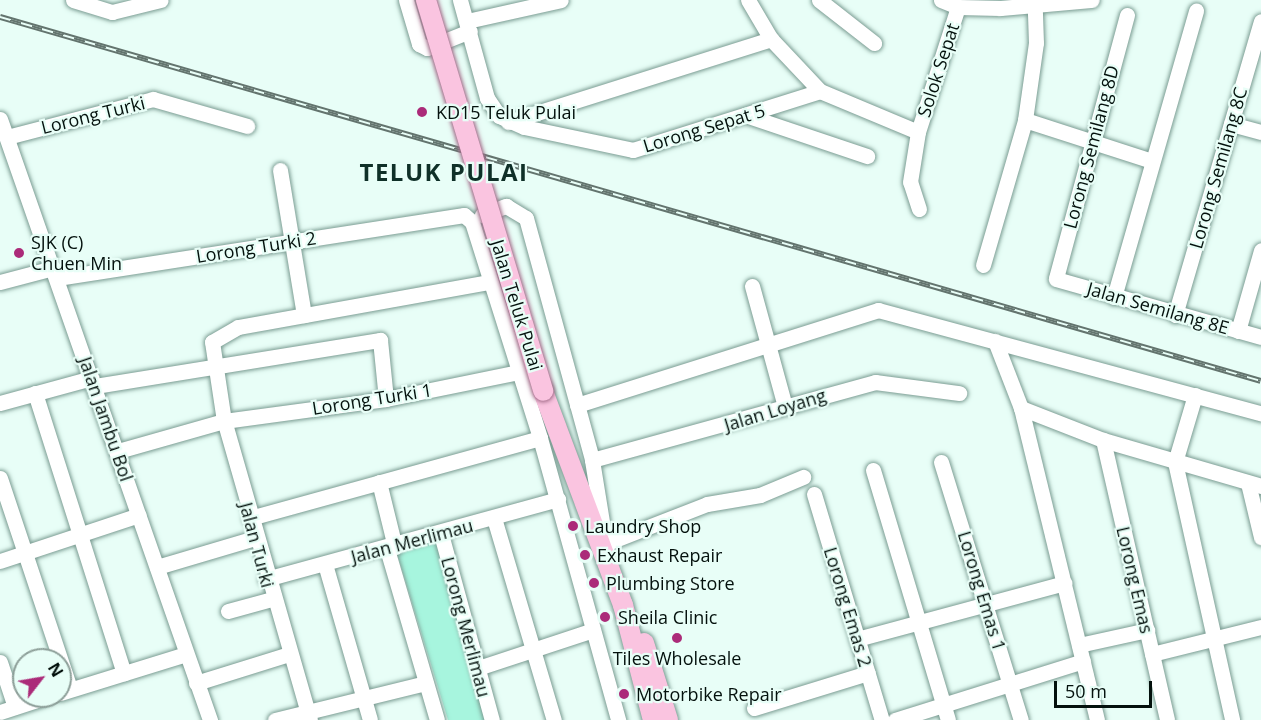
<!DOCTYPE html>
<style>
body{margin:0}
#map{position:relative;width:1261px;height:720px;overflow:hidden;background:#e8fef7;font-family:"Open Sans",sans-serif}
div>[style]{position:absolute}
[style*='--x']{left:calc(var(--x)*1px);top:calc(var(--y)*1px);width:calc(var(--w)*1px);rotate:calc(var(--a)*1deg)}
.green>*{inset:0;background:#a7f5de}
.roads{filter:drop-shadow(0 0 2px #7a9c92) drop-shadow(0 0 2px #7a9c92)}
.minor>*{height:15px;margin:-7.5px;padding:0 7.5px;transform-origin:7.5px;border-radius:7.5px;background:#fff}
.major>*{height:20px;margin:-10px;padding:0 10px;transform-origin:10px;border-radius:10px;background:#fac4e0}
.rail>*{height:6px;margin-top:-3px;transform-origin:0;background:repeating-linear-gradient(90deg,#e8fef7 0 11px,#63746e 0 22px);box-sizing:border-box;border-block:2px solid #63746e}
.bridges{filter:drop-shadow(0 0 2px #a26c89) drop-shadow(0 0 2px #a26c89)}
.major-bridge>*{height:20px;margin:-10px;padding:0 10px;transform-origin:10px;border-radius:10px;background:#fac4e0}
.dots>*{width:16px;height:16px;translate:-50% -50%;box-sizing:border-box;border:3px solid #e8fef7;border-radius:50%}
span{translate:-50% -50%;white-space:nowrap;text-align:center;line-height:1.15;-webkit-text-stroke:4.5px #e8fef7;paint-order:stroke}
.street-label{font-size:18px;color:#04110d}
.poi-label{font-size:18px;color:#04110d}
.left{translate:0 -50%;text-align:left}
.district-label{font-size:24px;color:#0f3028;font-weight:700;letter-spacing:1.5px}
.north{position:absolute;left:12px;top:648px;width:60px;height:60px;box-sizing:border-box;background:#e8fef7;border:2px solid #8d9f99;border-radius:50%;rotate:59deg;font-size:16px;font-weight:700;line-height:24px;text-align:center;color:#04110d}
.north::after{content:'';display:block;margin:auto;width:21px;height:27px;background:#ab2b79;clip-path:polygon(50% 0,100% 100%,50% 72%,0 100%)}
.scale{position:absolute;left:1054px;top:681px;width:98px;height:27px;box-sizing:border-box;border:3px solid #04110d;border-top:0;padding-left:8px;font-size:18px;line-height:21px;white-space:nowrap;color:#04110d;-webkit-text-stroke:4px #e8fef7;paint-order:stroke}
</style>
<div id="map">
<div class="green">
<i style="clip-path:polygon(436px 532px,490px 720px,448px 720px,395px 547px)"></i>
</div>
<div class="roads">
<div class="minor">
<i style="--x:73;--y:0;--w:41;--a:17.1"></i>
<i style="--x:112;--y:12;--w:50;--a:-13.8"></i>
<i style="--x:406;--y:0;--w:46;--a:73.5"></i>
<i style="--x:419;--y:44;--w:9;--a:27"></i>
<i style="--x:427;--y:48;--w:46;--a:-21.6"></i>
<i style="--x:460;--y:0;--w:102;--a:74.6"></i>
<i style="--x:487;--y:98;--w:22;--a:56"></i>
<i style="--x:499;--y:116;--w:27;--a:24"></i>
<i style="--x:524;--y:127;--w:111;--a:11.9"></i>
<i style="--x:633;--y:150;--w:196;--a:-17.5"></i>
<i style="--x:748;--y:0;--w:45;--a:59.5"></i>
<i style="--x:771;--y:39;--w:71;--a:46.7"></i>
<i style="--x:820;--y:91;--w:106;--a:22.7"></i>
<i style="--x:819;--y:0;--w:70;--a:38"></i>
<i style="--x:941;--y:0;--w:18;--a:22"></i>
<i style="--x:958;--y:7;--w:42;--a:1.4"></i>
<i style="--x:1000;--y:8;--w:92;--a:-5"></i>
<i style="--x:1127;--y:15;--w:273;--a:105.1"></i>
<i style="--x:1056;--y:279;--w:213;--a:15.8"></i>
<i style="--x:467;--y:21;--w:96;--a:-12.6"></i>
<i style="--x:745;--y:115;--w:129;--a:18.6"></i>
<i style="--x:0;--y:119;--w:637;--a:70.74"></i>
<i style="--x:1025;--y:120;--w:133;--a:17.9"></i>
<i style="--x:508;--y:122;--w:276;--a:-17.5"></i>
<i style="--x:1231;--y:124;--w:31;--a:15"></i>
<i style="--x:7;--y:137;--w:151;--a:-14.6"></i>
<i style="--x:153;--y:99;--w:98;--a:16"></i>
<i style="--x:280;--y:170;--w:147;--a:80.6"></i>
<i style="--x:919;--y:209;--w:28;--a:-108"></i>
<i style="--x:910;--y:182;--w:51;--a:-80.9"></i>
<i style="--x:918;--y:132;--w:131;--a:-72.3"></i>
<i style="--x:482;--y:215;--w:26;--a:-21"></i>
<i style="--x:506;--y:206;--w:23;--a:31"></i>
<i style="--x:526;--y:218;--w:251;--a:74.7"></i>
<i style="--x:592;--y:460;--w:94;--a:80.8"></i>
<i style="--x:983;--y:265;--w:151;--a:-73.8"></i>
<i style="--x:1025;--y:120;--w:78;--a:-81.9"></i>
<i style="--x:1036;--y:43;--w:38;--a:-92"></i>
<i style="--x:57;--y:278;--w:412;--a:-8.8"></i>
<i style="--x:464;--y:215;--w:11;--a:41"></i>
<i style="--x:472;--y:222;--w:226;--a:72.5"></i>
<i style="--x:540;--y:438;--w:293;--a:74.5"></i>
<i style="--x:0;--y:282;--w:55;--a:-14.8"></i>
<i style="--x:752;--y:286;--w:125;--a:74.7"></i>
<i style="--x:1114;--y:297;--w:298;--a:-74"></i>
<i style="--x:1175;--y:315;--w:306;--a:-73.7"></i>
<i style="--x:1238;--y:331;--w:84;--a:-74.1"></i>
<i style="--x:995;--y:341;--w:72;--a:68.8"></i>
<i style="--x:1021;--y:408;--w:321;--a:76.3"></i>
<i style="--x:95;--y:386;--w:289;--a:-9.2"></i>
<i style="--x:380;--y:340;--w:59;--a:84.2"></i>
<i style="--x:35;--y:393;--w:294;--a:72.4"></i>
<i style="--x:1195;--y:395;--w:70;--a:106.6"></i>
<i style="--x:1175;--y:462;--w:264;--a:77.5"></i>
<i style="--x:0;--y:403;--w:95;--a:-15.2"></i>
<i style="--x:577;--y:405;--w:316;--a:-17.5"></i>
<i style="--x:878;--y:310;--w:397;--a:15.1"></i>
<i style="--x:1021;--y:408;--w:88;--a:21.3"></i>
<i style="--x:1103;--y:440;--w:165;--a:16.2"></i>
<i style="--x:1103;--y:440;--w:287;--a:77.1"></i>
<i style="--x:118;--y:451;--w:110;--a:-15.8"></i>
<i style="--x:224;--y:421;--w:163;--a:-7.7"></i>
<i style="--x:386;--y:399;--w:136;--a:-11.5"></i>
<i style="--x:592;--y:460;--w:294;--a:-15.4"></i>
<i style="--x:875;--y:382;--w:85;--a:7.5"></i>
<i style="--x:941;--y:462;--w:270;--a:72.8"></i>
<i style="--x:873;--y:470;--w:261;--a:73.3"></i>
<i style="--x:0;--y:478;--w:222;--a:71.6"></i>
<i style="--x:379;--y:482;--w:67;--a:76.2"></i>
<i style="--x:1248;--y:483;--w:56;--a:76.5"></i>
<i style="--x:814;--y:494;--w:236;--a:73.3"></i>
<i style="--x:250;--y:518;--w:301;--a:-15.4"></i>
<i style="--x:494;--y:518;--w:211;--a:73.5"></i>
<i style="--x:441;--y:534;--w:193;--a:74.7"></i>
<i style="--x:607;--y:543;--w:107;--a:-21.3"></i>
<i style="--x:707;--y:504;--w:54;--a:-9.6"></i>
<i style="--x:760;--y:495;--w:47;--a:-22.7"></i>
<i style="--x:387;--y:549;--w:178;--a:73.7"></i>
<i style="--x:0;--y:561;--w:146;--a:-18.3"></i>
<i style="--x:325;--y:564;--w:162;--a:73.9"></i>
<i style="--x:157;--y:567;--w:102;--a:-16.5"></i>
<i style="--x:266;--y:579;--w:303;--a:-15.3"></i>
<i style="--x:228;--y:611;--w:46;--a:-15.3"></i>
<i style="--x:857;--y:639;--w:215;--a:-15.1"></i>
<i style="--x:1079;--y:645;--w:70;--a:-12.4"></i>
<i style="--x:1152;--y:654;--w:112;--a:-13.9"></i>
<i style="--x:0;--y:662;--w:47;--a:71.6"></i>
<i style="--x:478;--y:668;--w:121;--a:-18.3"></i>
<i style="--x:196;--y:683;--w:97;--a:-17.3"></i>
<i style="--x:60;--y:693;--w:132;--a:-17.2"></i>
<i style="--x:754;--y:708;--w:119;--a:-17.1"></i>
<i style="--x:0;--y:712;--w:52;--a:-18.1"></i>
<i style="--x:275;--y:720;--w:155;--a:-13.8"></i>
<i style="--x:310;--y:720;--w:311;--a:-106"></i>
<i style="--x:224;--y:421;--w:80;--a:-98.6"></i>
<i style="--x:212;--y:342;--w:30;--a:-30"></i>
<i style="--x:238;--y:327;--w:255;--a:-10.2"></i>
<i style="--x:895;--y:720;--w:197;--a:-17.4"></i>
</div>
<div class="major">
<i style="--x:543;--y:391;--w:228;--a:69.5"></i>
<i style="--x:623;--y:605;--w:119;--a:75.4"></i>
<i style="--x:644;--y:643;--w:81;--a:72.7"></i>
</div>
</div>
<div class="rail">
<i style="--x:0;--y:17;--w:1312;--a:16.1"></i>
</div>
<div class="bridges">
<div class="major-bridge">
<i style="--x:426;--y:0;--w:408;--a:73.3"></i>
</div>
</div>
<div class="dots">
<i style="left:422px;top:112px;background:#ab2b79"></i>
<i style="left:19px;top:253px;background:#ab2b79"></i>
<i style="left:573px;top:526px;background:#ab2b79"></i>
<i style="left:585px;top:555px;background:#ab2b79"></i>
<i style="left:594px;top:583px;background:#ab2b79"></i>
<i style="left:605px;top:617px;background:#ab2b79"></i>
<i style="left:677px;top:638px;background:#ab2b79"></i>
<i style="left:624px;top:694px;background:#ab2b79"></i>
</div>
<div class="street-label">
<span style="left:938px;top:70px;rotate:-72deg">Solok Sepat</span>
<span style="left:93px;top:115px;rotate:-14deg">Lorong Turki</span>
<span style="left:704px;top:128px;rotate:-17deg">Lorong Sepat 5</span>
<span style="left:1091px;top:147px;rotate:-75deg">Lorong Semilang 8D</span>
<span style="left:1218px;top:168px;rotate:-74deg">Lorong Semilang 8C</span>
<span style="left:256px;top:247px;rotate:-9deg">Lorong Turki 2</span>
<span style="left:517px;top:305px;rotate:73deg">Jalan Teluk Pulai</span>
<span style="left:1158px;top:308px;rotate:16deg">Jalan Semilang 8E</span>
<span style="left:372px;top:399px;rotate:-9deg">Lorong Turki 1</span>
<span style="left:775px;top:410px;rotate:-17deg">Jalan Loyang</span>
<span style="left:106px;top:419px;rotate:71deg">Jalan Jambu Bol</span>
<span style="left:412px;top:541px;rotate:-15deg">Jalan Merlimau</span>
<span style="left:257px;top:545px;rotate:75deg">Jalan Turki</span>
<span style="left:1135px;top:580px;rotate:77deg">Lorong Emas</span>
<span style="left:982px;top:591px;rotate:73deg">Lorong Emas 1</span>
<span style="left:848px;top:607px;rotate:73deg">Lorong Emas 2</span>
<span style="left:466px;top:627px;rotate:75deg">Lorong Merlimau</span>
</div>
<div class="poi-label">
<span class="left" style="left:436px;top:112px">KD15 Teluk Pulai</span>
<span class="left" style="left:31px;top:253px">SJK (C)<br>Chuen Min</span>
<span class="left" style="left:585px;top:526px">Laundry Shop</span>
<span class="left" style="left:597px;top:555px">Exhaust Repair</span>
<span class="left" style="left:606px;top:583px">Plumbing Store</span>
<span class="left" style="left:618px;top:617px">Sheila Clinic</span>
<span style="left:677px;top:658px">Tiles Wholesale</span>
<span class="left" style="left:636px;top:694px">Motorbike Repair</span>
</div>
<div class="district-label">
<span style="left:444px;top:172px">TELUK PULAI</span>
</div>
<div class="north">N</div>
<div class="scale">50 m</div>
</div>
